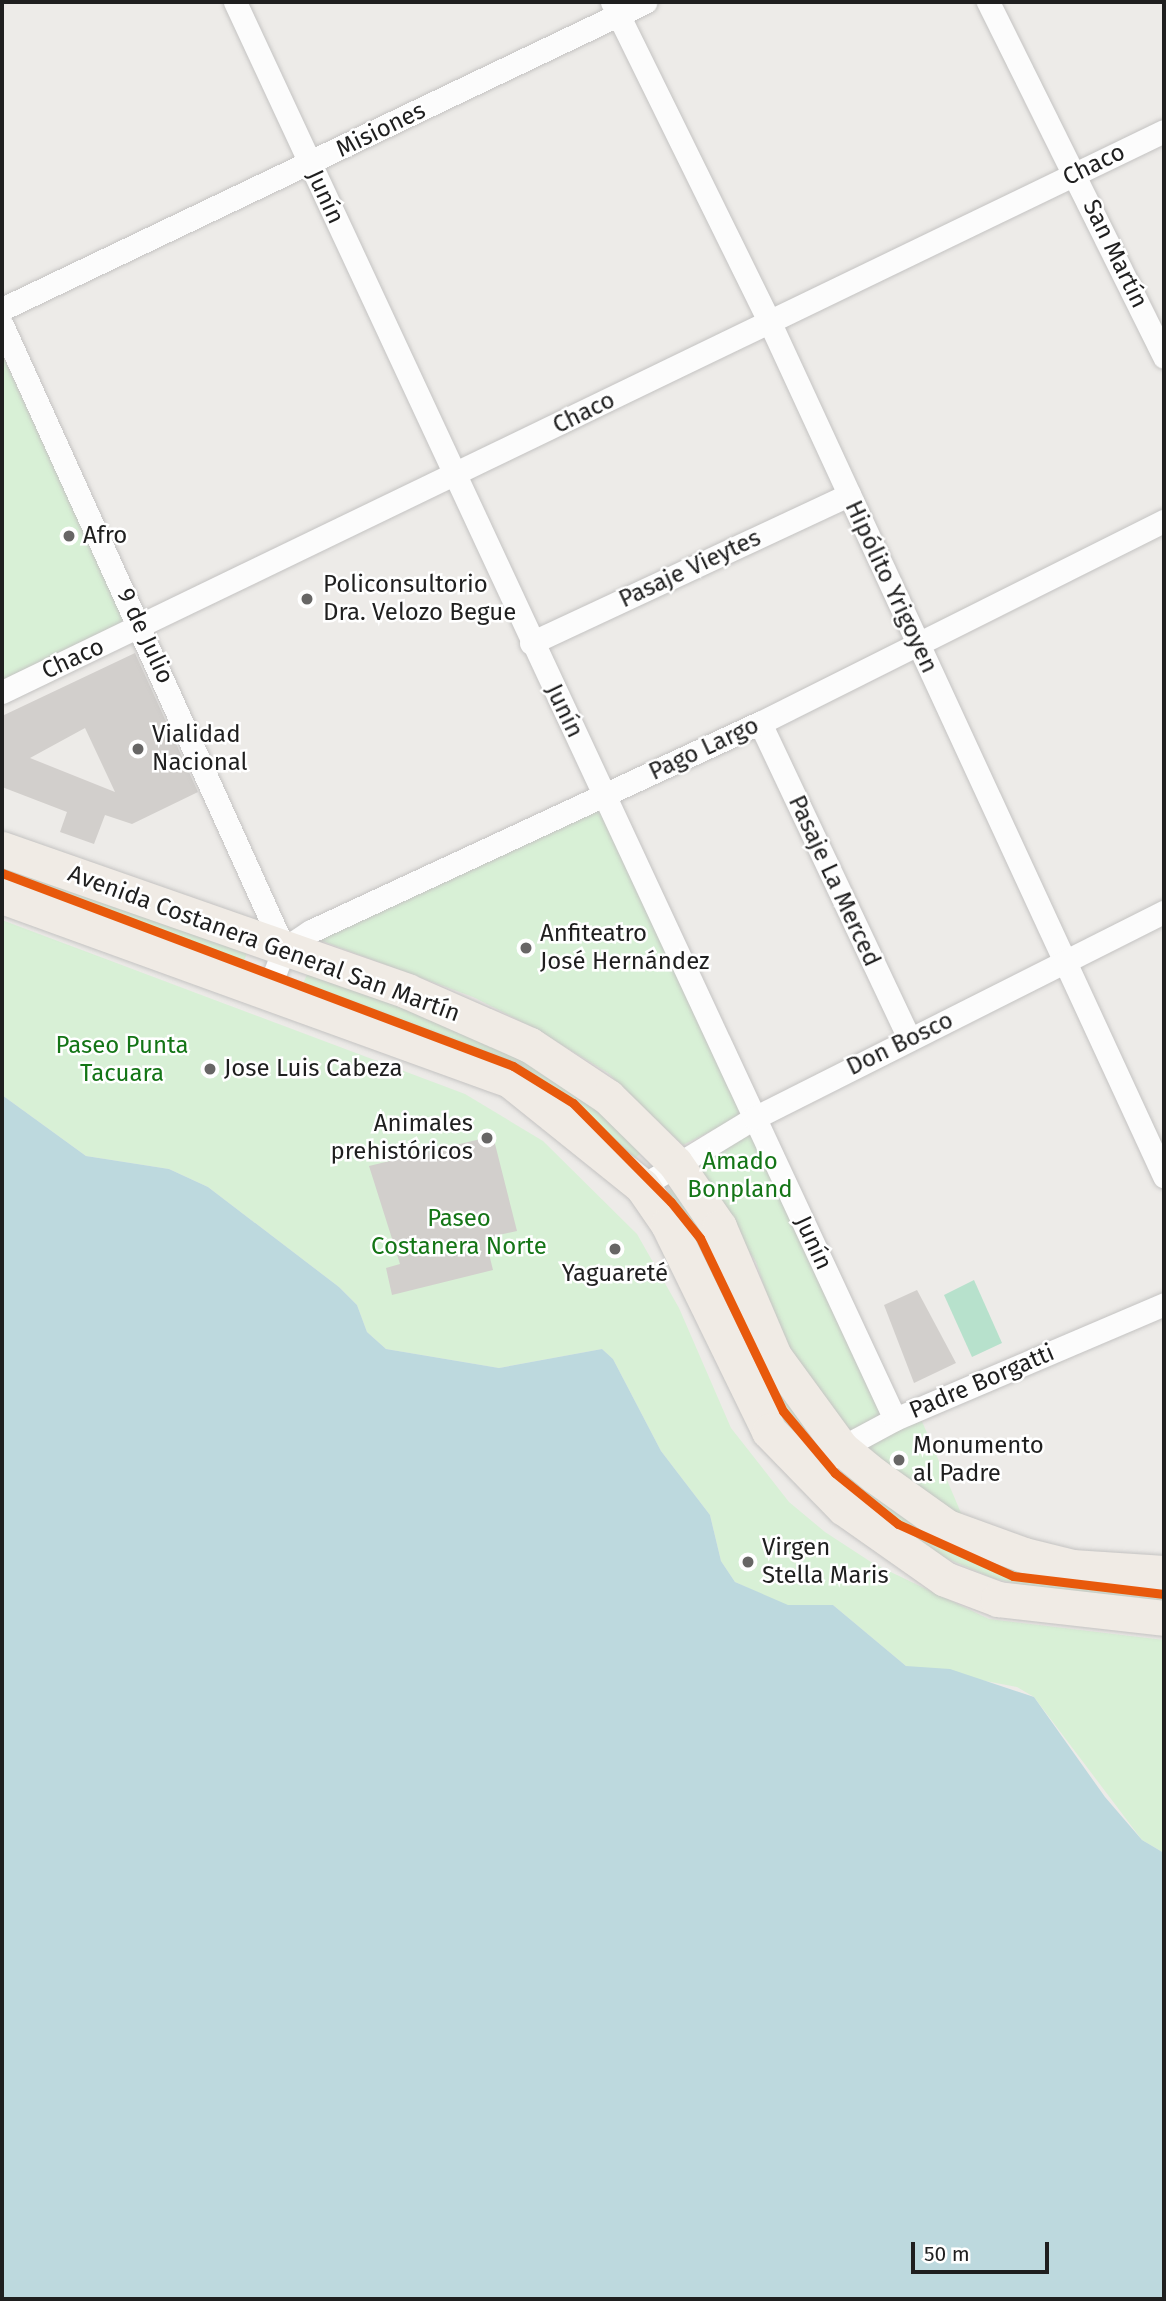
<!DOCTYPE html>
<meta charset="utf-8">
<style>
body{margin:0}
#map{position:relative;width:1166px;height:2301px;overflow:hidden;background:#edebe8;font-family:"Fira Sans",sans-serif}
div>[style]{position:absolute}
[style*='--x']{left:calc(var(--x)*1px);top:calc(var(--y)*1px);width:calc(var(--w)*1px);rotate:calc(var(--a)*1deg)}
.park>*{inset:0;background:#d8f0d6}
.pitch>*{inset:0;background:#b7e1cc}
.water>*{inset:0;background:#bdd9de}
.building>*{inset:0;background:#d2cfcc}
.roads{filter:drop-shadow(0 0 2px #c4c3c2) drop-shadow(0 0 2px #c4c3c2)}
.street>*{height:23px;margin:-11.5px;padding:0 11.5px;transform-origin:11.5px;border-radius:11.5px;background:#fcfcfc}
.primary>*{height:35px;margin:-17.5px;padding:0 17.5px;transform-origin:17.5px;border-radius:17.5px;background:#f0ebe5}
.cycleway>*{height:9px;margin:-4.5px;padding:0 4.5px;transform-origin:4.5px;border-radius:4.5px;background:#e8590c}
.dots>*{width:19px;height:19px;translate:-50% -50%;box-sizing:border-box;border:4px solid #fff;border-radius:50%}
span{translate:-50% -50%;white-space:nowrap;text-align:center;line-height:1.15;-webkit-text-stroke:5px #fff;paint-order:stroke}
.street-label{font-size:24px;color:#1f1f1f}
.poi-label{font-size:24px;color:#1f1f1f}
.left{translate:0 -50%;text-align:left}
.right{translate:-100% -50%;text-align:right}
.park-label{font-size:24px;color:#147516}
.frame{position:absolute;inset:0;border:4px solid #1f1f1f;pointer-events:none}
.scale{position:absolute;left:911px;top:2242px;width:138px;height:32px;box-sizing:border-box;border:4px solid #1f1f1f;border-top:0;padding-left:9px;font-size:21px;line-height:24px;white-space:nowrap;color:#1f1f1f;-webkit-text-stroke:5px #fff;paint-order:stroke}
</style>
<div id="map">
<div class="park">
<i style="clip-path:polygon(2px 354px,127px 625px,2px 684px)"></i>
<i style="clip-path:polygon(601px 804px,747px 1113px,683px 1145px,608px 1073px,536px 1029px,473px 997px,322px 941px,322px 931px)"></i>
<i style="clip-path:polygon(2px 858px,248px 950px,241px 970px,2px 881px)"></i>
<i style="clip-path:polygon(2px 920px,465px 1094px,543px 1141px,637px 1234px,679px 1308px,731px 1428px,789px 1502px,825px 1532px,874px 1564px,989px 1619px,1164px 1640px,1164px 1853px,1142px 1840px,1034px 1697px,1017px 1687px,906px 1666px,833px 1605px,788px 1606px,735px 1582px,721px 1561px,710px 1515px,661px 1451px,613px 1359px,602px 1349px,499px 1368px,386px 1349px,367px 1332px,357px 1305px,339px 1287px,208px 1187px,169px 1169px,86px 1156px,2px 1095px)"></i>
<i style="clip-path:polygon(308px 972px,486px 1037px,593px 1104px,644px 1150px,630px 1163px,580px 1121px,300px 991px)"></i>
<i style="clip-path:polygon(755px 1131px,887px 1418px,842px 1439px,783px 1342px,756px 1262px,693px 1165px)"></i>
<i style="clip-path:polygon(674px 1187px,698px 1212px,811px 1425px,795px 1438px,769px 1407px,658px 1198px)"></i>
<i style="clip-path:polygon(921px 1419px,964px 1520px,866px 1453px,866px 1443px)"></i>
<i style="clip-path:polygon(848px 1466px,906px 1510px,1164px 1581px,1164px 1602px,1071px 1595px,995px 1579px,936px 1554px,832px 1483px)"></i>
</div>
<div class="pitch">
<i style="clip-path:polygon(974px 1280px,1002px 1343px,972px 1357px,944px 1295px)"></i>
</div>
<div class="water">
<i style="clip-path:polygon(2px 1095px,86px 1156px,169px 1169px,208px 1187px,339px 1287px,357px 1305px,367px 1332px,386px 1349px,499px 1368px,602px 1349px,613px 1359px,661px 1451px,710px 1515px,721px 1561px,735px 1582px,788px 1605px,833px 1605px,906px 1666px,950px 1669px,1034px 1697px,1105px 1797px,1142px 1840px,1164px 1853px,1164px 2299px,2px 2299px)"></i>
</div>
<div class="building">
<i style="clip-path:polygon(evenodd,135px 653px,198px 792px,132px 824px,105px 815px,94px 844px,60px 832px,67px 812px,2px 787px,2px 716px,135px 653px,85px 728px,115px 792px,30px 758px,85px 728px)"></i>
<i style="clip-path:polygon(493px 1136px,517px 1231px,485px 1238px,493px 1270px,392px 1295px,386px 1268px,400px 1264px,369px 1166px)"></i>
<i style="clip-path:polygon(917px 1290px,956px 1363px,914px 1383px,884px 1305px)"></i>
</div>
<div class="roads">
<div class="street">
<i style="--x:235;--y:2;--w:1563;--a:65.03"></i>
<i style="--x:612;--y:2;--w:358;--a:63.8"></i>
<i style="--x:770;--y:323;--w:940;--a:65.21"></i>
<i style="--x:988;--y:2;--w:396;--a:63.6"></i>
<i style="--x:2;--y:309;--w:713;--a:-25.52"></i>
<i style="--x:2;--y:325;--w:685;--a:65.68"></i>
<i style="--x:531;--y:643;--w:351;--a:-25"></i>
<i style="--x:2;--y:692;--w:1290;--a:-25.77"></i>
<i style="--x:760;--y:723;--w:348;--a:64.7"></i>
<i style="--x:267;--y:993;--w:47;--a:-68.9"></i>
<i style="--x:284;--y:949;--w:32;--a:-34"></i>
<i style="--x:311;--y:931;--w:495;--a:-24.9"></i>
<i style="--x:760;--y:723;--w:452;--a:-26.6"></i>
<i style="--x:642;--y:1186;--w:131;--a:-31.3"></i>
<i style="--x:754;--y:1118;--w:459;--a:-26.7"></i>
<i style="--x:810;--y:1478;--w:43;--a:-44.1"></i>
<i style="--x:841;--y:1448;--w:61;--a:-28.2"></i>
<i style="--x:895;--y:1419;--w:293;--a:-23.1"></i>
</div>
<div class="primary">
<i style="--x:2;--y:849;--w:429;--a:19.3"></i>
<i style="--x:407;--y:991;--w:134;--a:23.7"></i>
<i style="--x:530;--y:1045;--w:94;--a:33.7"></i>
<i style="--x:608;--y:1097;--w:94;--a:44.6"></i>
<i style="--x:675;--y:1163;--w:78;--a:55.5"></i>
<i style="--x:719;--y:1227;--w:140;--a:66.9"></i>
<i style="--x:774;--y:1356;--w:114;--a:53.9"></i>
<i style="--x:841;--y:1448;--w:43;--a:39.3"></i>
<i style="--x:874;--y:1475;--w:90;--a:35.5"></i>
<i style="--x:947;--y:1527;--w:82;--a:20"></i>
<i style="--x:1024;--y:1555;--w:49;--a:14"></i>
<i style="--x:1072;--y:1567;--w:92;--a:3.7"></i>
<i style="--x:2;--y:896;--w:540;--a:19.91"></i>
<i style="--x:510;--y:1080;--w:169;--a:38.8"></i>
<i style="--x:642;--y:1186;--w:46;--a:55.6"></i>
<i style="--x:668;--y:1224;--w:230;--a:64"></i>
<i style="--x:769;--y:1431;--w:107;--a:45.8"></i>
<i style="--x:844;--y:1508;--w:123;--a:35.1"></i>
<i style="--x:945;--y:1579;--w:57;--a:20.7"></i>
<i style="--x:998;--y:1599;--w:167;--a:6.5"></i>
</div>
</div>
<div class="cycleway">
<i style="--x:2;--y:873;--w:546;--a:20.69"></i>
<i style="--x:513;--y:1066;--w:70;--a:31.7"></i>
<i style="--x:573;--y:1103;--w:139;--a:45.3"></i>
<i style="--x:671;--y:1202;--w:46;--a:51.1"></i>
<i style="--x:700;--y:1238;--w:192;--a:64.4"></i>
<i style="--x:783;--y:1411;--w:81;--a:50"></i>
<i style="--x:835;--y:1473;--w:81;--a:39"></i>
<i style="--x:898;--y:1524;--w:126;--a:24.3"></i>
<i style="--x:1013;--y:1576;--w:152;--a:6.8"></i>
</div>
<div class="dots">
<i style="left:69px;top:536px;background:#676665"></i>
<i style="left:307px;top:599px;background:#676665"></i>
<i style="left:138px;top:749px;background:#676665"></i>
<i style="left:526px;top:948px;background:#676665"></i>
<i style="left:210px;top:1069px;background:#676665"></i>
<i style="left:487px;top:1138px;background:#676665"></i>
<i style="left:615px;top:1249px;background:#676665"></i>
<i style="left:899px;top:1460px;background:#676665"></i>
<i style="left:748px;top:1562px;background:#676665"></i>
</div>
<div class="street-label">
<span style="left:381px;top:130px;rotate:-26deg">Misiones</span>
<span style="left:1094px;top:165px;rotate:-26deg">Chaco</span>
<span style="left:325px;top:197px;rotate:65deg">Junín</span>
<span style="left:1115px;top:254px;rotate:64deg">San Martín</span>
<span style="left:584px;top:413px;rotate:-26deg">Chaco</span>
<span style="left:690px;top:569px;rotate:-25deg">Pasaje Vieytes</span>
<span style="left:891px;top:587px;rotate:65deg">Hipólito Yrigoyen</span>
<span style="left:145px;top:636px;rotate:65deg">9 de Julio</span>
<span style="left:73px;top:659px;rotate:-25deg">Chaco</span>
<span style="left:564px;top:711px;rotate:64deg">Junín</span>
<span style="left:704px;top:749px;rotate:-25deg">Pago Largo</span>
<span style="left:834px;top:881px;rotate:65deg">Pasaje La Merced</span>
<span style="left:264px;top:944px;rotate:20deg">Avenida Costanera General San Martín</span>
<span style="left:900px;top:1044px;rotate:-26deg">Don Bosco</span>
<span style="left:813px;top:1243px;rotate:65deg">Junín</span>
<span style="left:982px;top:1382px;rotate:-23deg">Padre Borgatti</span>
</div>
<div class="poi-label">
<span class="left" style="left:83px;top:536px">Afro</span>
<span class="left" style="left:323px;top:599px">Policonsultorio<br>Dra. Velozo Begue</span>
<span class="left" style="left:152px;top:749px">Vialidad<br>Nacional</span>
<span class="left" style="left:540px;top:948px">Anfiteatro<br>José Hernández</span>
<span class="left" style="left:224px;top:1069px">Jose Luis Cabeza</span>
<span class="right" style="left:473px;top:1138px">Animales<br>prehistóricos</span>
<span style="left:615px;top:1274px">Yaguareté</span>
<span class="left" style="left:913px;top:1460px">Monumento<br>al Padre</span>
<span class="left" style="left:762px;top:1562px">Virgen<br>Stella Maris</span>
</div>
<div class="park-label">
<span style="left:122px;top:1060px">Paseo Punta<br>Tacuara</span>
<span style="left:740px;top:1176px">Amado<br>Bonpland</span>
<span style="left:459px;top:1233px">Paseo<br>Costanera Norte</span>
</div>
<div class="frame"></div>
<div class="scale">50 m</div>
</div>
